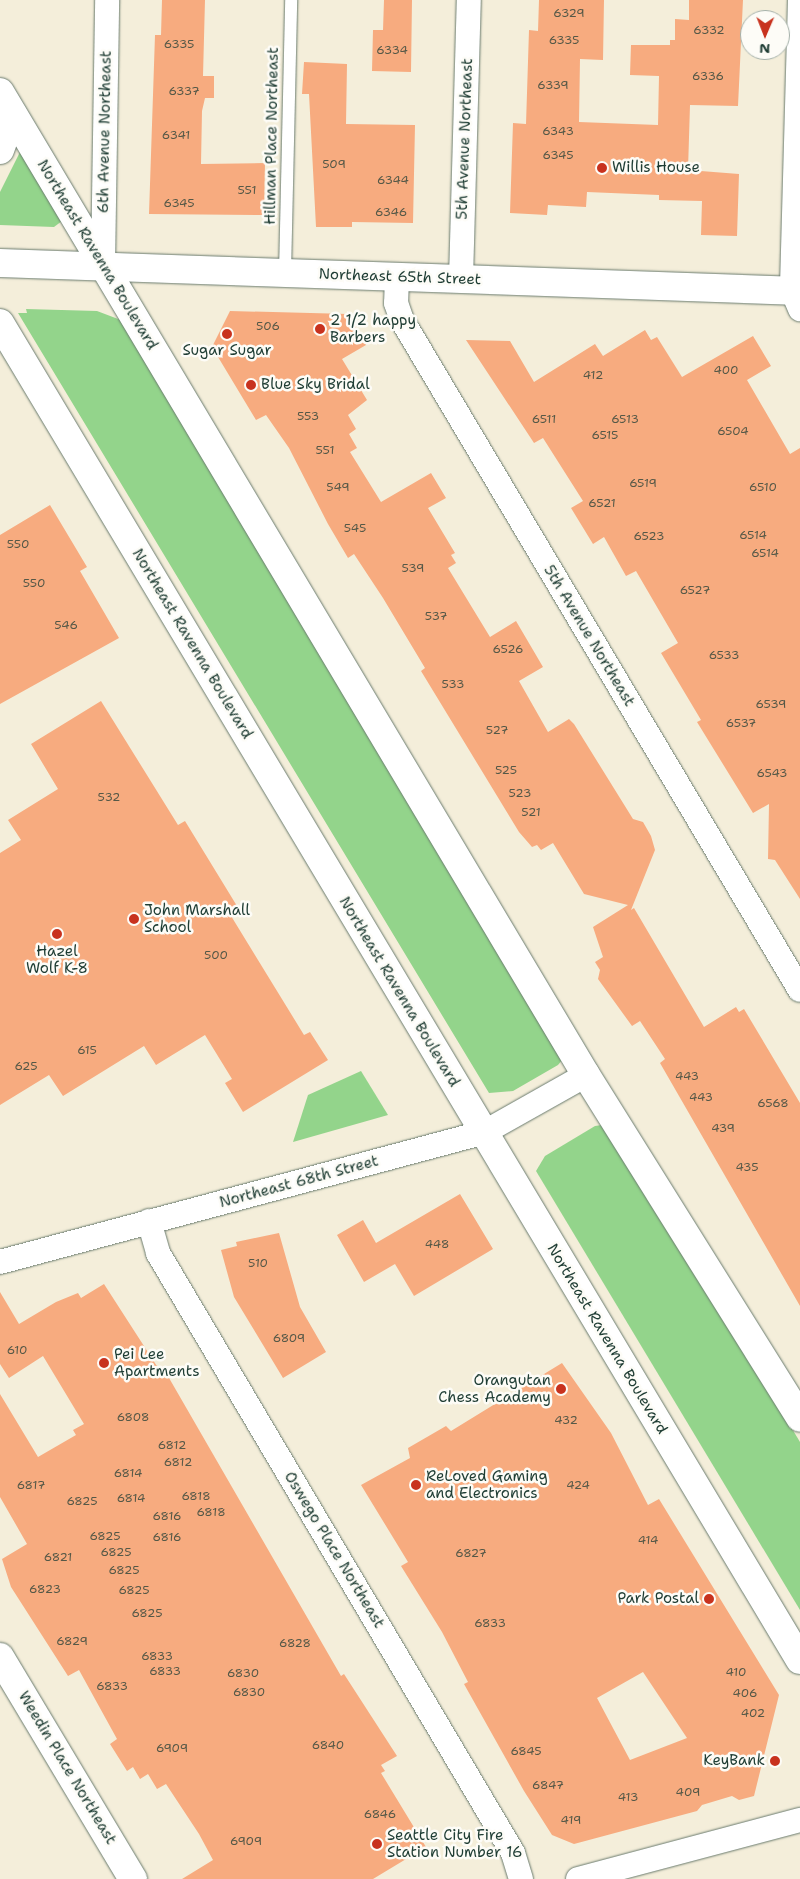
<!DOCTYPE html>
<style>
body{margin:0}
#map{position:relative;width:800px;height:1879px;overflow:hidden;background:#f4eeda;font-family:"Shantell Sans",sans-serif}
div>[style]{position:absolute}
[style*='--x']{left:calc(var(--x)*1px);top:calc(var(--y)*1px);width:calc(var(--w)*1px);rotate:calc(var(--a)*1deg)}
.green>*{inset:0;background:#93d48b}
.building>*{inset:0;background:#f7ab7f}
.roads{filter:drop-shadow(0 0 1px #6a7b6e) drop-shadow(0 0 1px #6a7b6e)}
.service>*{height:12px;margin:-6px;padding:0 6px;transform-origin:6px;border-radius:6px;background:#fff}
.minor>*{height:24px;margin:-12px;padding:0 12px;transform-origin:12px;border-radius:12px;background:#fff}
.tertiary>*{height:28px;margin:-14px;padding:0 14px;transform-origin:14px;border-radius:14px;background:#fff}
.secondary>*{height:28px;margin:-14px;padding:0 14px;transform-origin:14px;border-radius:14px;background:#fff}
.dots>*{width:14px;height:14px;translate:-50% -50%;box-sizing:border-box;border:2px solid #fdfcf7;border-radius:50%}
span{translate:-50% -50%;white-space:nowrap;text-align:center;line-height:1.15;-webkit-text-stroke:5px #fdfcf7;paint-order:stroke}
.number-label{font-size:12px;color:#555847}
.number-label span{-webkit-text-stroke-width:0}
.street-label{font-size:15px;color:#1f3d34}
.poi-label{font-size:15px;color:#1f3d34}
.left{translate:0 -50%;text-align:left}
.right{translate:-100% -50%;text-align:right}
.north{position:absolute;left:740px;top:10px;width:50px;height:50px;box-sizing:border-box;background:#fdfcf7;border:1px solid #a4b0a9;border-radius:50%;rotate:181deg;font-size:14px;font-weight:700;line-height:20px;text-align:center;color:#1f3d34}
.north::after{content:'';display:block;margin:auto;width:18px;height:22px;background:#c8321e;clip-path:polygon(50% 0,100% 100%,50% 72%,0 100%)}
</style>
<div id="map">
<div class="green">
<i style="clip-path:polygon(21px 150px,62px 221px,54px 227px,0 225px,0 192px)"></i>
<i style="clip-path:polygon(26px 309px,97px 311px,126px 322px,567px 1054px,558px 1065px,513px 1091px,489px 1093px,18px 313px,27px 313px)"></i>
<i style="clip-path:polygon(361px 1071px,388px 1115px,293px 1142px,308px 1095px)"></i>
<i style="clip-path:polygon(609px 1124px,800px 1442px,800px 1610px,536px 1171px,545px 1156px,595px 1126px)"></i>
</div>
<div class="building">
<i style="clip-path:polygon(162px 0,205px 0,203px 76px,214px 76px,214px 98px,205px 98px,202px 111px,201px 164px,265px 163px,264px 215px,149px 214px,155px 35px,161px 35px)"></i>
<i style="clip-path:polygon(384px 0,412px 0,411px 72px,372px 71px,373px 30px,383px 30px)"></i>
<i style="clip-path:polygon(539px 0,604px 0,603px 60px,580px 59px,579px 122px,658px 125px,659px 76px,630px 75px,631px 45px,670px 45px,670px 40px,675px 40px,675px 19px,689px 20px,689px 0,743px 0,738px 106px,690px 105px,688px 170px,739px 174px,737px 236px,701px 235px,702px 201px,659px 200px,659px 195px,587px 192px,586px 207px,548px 205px,547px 215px,510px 213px,513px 123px,526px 124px,529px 30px,538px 31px)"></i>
<i style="clip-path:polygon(304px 62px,347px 64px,346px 124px,415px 125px,413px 223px,352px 222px,352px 227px,316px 227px,309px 94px,302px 94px)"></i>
<i style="clip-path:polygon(230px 311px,348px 314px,366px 345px,342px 359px,367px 400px,348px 415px,356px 429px,349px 434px,357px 448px,350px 452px,381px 502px,431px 473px,446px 498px,428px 508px,455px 553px,451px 555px,456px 563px,448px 568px,490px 637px,516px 621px,543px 667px,519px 681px,548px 732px,569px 719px,574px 724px,633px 819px,643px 822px,651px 836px,655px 850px,631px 910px,634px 908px,704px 1027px,736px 1007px,739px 1012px,744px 1009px,800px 1103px,800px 1306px,660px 1063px,665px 1059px,640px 1021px,632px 1026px,598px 979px,600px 970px,595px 962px,603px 957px,593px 927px,628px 905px,584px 894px,553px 843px,541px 850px,537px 845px,532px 847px,519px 832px,421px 671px,425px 668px,383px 598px,354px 554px,348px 558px,328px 524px,289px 448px,266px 415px,256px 420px,212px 347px)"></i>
<i style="clip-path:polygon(645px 330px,651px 340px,657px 337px,682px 377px,753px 336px,771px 366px,747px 380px,790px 454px,800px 448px,800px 899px,775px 860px,768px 859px,769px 804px,753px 813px,697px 722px,701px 720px,661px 653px,678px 643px,636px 571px,626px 576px,604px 537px,593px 544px,571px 508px,583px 501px,543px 438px,534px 443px,466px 340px,510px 341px,534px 382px,595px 344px,603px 356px)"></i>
<i style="clip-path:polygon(50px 505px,87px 567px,80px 571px,119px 638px,0 704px,0 535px)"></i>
<i style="clip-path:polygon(101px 701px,178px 825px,185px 821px,237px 906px,228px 911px,304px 1035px,310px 1032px,328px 1060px,243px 1112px,225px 1083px,232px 1079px,205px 1035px,156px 1065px,144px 1046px,63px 1096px,49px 1075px,0 1105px,0 853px,21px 840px,8px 820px,58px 789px,31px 744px)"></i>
<i style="clip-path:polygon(460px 1194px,493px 1249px,414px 1296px,395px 1264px,364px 1282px,337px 1235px,363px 1220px,376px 1243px)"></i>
<i style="clip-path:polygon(279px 1233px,300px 1307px,326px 1352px,283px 1378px,234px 1297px,221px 1250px,237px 1246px,236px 1242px)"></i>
<i style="clip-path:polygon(104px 1284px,162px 1374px,165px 1371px,341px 1676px,344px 1674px,397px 1756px,381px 1765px,385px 1771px,381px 1773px,426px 1847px,373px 1879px,182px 1879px,213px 1860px,199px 1834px,166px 1784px,157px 1789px,148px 1774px,140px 1779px,133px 1767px,127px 1771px,110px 1744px,117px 1739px,79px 1670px,68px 1676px,11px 1587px,2px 1559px,27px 1544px,0 1497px,0 1394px,38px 1457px,76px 1435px,73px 1430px,84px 1424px,43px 1356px,9px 1378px,0 1364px,0 1292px,19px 1324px,56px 1302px,78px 1293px,81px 1298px)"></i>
<i style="clip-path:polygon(evenodd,562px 1363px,611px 1433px,648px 1505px,659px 1499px,779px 1695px,754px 1796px,739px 1800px,732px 1796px,702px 1805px,697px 1811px,574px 1844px,552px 1835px,524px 1791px,464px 1684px,468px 1682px,442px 1632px,401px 1566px,408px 1562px,361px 1485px,410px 1458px,408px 1448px,446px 1426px,451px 1431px,562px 1363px,643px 1672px,687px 1738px,630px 1760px,597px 1698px,643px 1672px)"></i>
</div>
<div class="roads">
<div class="service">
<i style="--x:285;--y:273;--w:273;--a:-88.7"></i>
</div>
<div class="minor">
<i style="--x:800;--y:0;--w:290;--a:91.6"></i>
<i style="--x:792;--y:290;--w:21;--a:67"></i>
<i style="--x:103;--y:265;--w:265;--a:-89.1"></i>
<i style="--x:397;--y:277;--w:26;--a:92"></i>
<i style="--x:396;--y:303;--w:18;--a:71"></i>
<i style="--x:402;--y:320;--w:779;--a:59.29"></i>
<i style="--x:461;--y:279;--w:279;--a:-88.4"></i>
<i style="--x:149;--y:1221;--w:33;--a:74"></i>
<i style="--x:158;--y:1253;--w:697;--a:59.39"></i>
<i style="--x:513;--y:1853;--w:27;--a:73"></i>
<i style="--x:0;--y:1262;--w:500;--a:-15"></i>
<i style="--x:483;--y:1133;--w:118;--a:-29.4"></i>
<i style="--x:578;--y:1879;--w:230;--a:-14.9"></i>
</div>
<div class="tertiary">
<i style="--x:0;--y:1657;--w:259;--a:59.1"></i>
</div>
<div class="secondary">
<i style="--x:0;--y:92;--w:1144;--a:59.2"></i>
<i style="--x:586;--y:1075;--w:404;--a:58"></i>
<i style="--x:0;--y:150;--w:38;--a:-70"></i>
<i style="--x:0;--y:263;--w:800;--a:2"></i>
<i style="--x:0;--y:323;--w:1558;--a:59.11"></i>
</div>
</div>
<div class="dots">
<i style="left:602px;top:168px;background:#c8321e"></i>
<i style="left:320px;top:329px;background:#c8321e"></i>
<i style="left:227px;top:334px;background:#c8321e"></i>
<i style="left:251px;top:385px;background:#c8321e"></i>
<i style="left:134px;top:919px;background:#c8321e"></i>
<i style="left:57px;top:934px;background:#c8321e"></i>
<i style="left:104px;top:1363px;background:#c8321e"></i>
<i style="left:561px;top:1389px;background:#c8321e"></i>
<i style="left:416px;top:1485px;background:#c8321e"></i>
<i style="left:709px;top:1599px;background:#c8321e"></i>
<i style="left:775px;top:1761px;background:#c8321e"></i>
<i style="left:377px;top:1844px;background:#c8321e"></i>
</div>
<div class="number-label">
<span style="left:569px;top:14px">6329</span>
<span style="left:709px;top:31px">6332</span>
<span style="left:564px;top:41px">6335</span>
<span style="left:179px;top:45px">6335</span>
<span style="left:392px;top:51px">6334</span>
<span style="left:708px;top:77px">6336</span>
<span style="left:553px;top:86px">6339</span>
<span style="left:184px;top:92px">6337</span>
<span style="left:558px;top:132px">6343</span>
<span style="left:176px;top:136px">6341</span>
<span style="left:558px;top:156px">6345</span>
<span style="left:334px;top:165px">509</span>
<span style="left:393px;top:181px">6344</span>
<span style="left:247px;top:191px">551</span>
<span style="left:179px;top:204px">6345</span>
<span style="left:391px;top:213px">6346</span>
<span style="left:268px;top:327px">506</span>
<span style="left:726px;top:371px">400</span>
<span style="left:593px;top:376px">412</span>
<span style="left:308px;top:417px">553</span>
<span style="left:544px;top:420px">6511</span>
<span style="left:625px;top:420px">6513</span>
<span style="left:733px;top:432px">6504</span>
<span style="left:605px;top:436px">6515</span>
<span style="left:325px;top:451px">551</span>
<span style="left:643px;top:484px">6519</span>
<span style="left:338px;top:488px">549</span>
<span style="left:763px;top:488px">6510</span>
<span style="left:602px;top:504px">6521</span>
<span style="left:355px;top:529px">545</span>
<span style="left:753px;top:536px">6514</span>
<span style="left:649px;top:537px">6523</span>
<span style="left:18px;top:545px">550</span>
<span style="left:765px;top:554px">6514</span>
<span style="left:413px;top:569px">539</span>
<span style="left:34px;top:584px">550</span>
<span style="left:695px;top:591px">6527</span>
<span style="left:436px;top:617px">537</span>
<span style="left:66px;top:626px">546</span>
<span style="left:508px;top:650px">6526</span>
<span style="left:724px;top:656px">6533</span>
<span style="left:453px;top:685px">533</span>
<span style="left:771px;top:705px">6539</span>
<span style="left:741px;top:724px">6537</span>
<span style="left:497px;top:731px">527</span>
<span style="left:506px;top:771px">525</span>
<span style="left:772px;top:774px">6543</span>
<span style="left:520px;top:794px">523</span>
<span style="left:109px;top:798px">532</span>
<span style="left:531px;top:813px">521</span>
<span style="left:216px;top:956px">500</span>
<span style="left:87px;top:1051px">615</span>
<span style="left:26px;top:1067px">625</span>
<span style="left:687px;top:1077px">443</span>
<span style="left:701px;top:1098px">443</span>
<span style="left:773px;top:1104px">6568</span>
<span style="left:723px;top:1129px">439</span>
<span style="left:747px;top:1168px">435</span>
<span style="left:437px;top:1245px">448</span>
<span style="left:258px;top:1264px">510</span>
<span style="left:289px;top:1339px">6809</span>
<span style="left:17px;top:1351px">610</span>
<span style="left:133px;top:1418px">6808</span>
<span style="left:566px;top:1421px">432</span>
<span style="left:172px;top:1446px">6812</span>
<span style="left:178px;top:1463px">6812</span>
<span style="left:128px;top:1474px">6814</span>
<span style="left:31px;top:1486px">6817</span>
<span style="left:578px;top:1486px">424</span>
<span style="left:196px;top:1497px">6818</span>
<span style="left:131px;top:1499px">6814</span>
<span style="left:82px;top:1502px">6825</span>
<span style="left:211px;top:1513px">6818</span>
<span style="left:167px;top:1517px">6816</span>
<span style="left:105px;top:1537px">6825</span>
<span style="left:167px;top:1538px">6816</span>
<span style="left:648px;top:1541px">414</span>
<span style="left:116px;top:1553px">6825</span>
<span style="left:471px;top:1554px">6827</span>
<span style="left:58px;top:1558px">6821</span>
<span style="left:124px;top:1571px">6825</span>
<span style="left:45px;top:1590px">6823</span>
<span style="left:134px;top:1591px">6825</span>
<span style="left:147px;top:1614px">6825</span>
<span style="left:490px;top:1624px">6833</span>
<span style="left:72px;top:1642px">6829</span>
<span style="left:295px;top:1644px">6828</span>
<span style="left:157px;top:1657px">6833</span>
<span style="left:165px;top:1672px">6833</span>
<span style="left:736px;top:1673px">410</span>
<span style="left:243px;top:1674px">6830</span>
<span style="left:112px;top:1687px">6833</span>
<span style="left:249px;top:1693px">6830</span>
<span style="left:745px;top:1694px">406</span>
<span style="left:753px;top:1714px">402</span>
<span style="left:328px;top:1746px">6840</span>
<span style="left:172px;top:1749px">6909</span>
<span style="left:526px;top:1752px">6845</span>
<span style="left:548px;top:1786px">6847</span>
<span style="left:688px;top:1793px">409</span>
<span style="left:628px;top:1798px">413</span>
<span style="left:380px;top:1815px">6846</span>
<span style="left:571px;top:1821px">419</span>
<span style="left:246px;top:1842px">6909</span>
</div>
<div class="street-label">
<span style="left:105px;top:132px;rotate:-89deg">6th Avenue Northeast</span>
<span style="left:272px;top:136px;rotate:-89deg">Hillman Place Northeast</span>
<span style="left:465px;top:139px;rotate:-88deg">5th Avenue Northeast</span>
<span style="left:97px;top:255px;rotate:59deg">Northeast Ravenna Boulevard</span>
<span style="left:400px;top:277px;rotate:2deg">Northeast 65th Street</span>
<span style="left:589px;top:636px;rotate:59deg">5th Avenue Northeast</span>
<span style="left:192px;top:644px;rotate:59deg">Northeast Ravenna Boulevard</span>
<span style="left:399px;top:992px;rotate:59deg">Northeast Ravenna Boulevard</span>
<span style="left:299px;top:1182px;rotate:-15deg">Northeast 68th Street</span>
<span style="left:607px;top:1339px;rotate:59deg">Northeast Ravenna Boulevard</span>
<span style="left:334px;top:1550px;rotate:59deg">Oswego Place Northeast</span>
<span style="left:67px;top:1768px;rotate:59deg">Weedin Place Northeast</span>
</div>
<div class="poi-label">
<span class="left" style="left:612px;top:168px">Willis House</span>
<span class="left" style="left:330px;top:329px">2 1/2 happy<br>Barbers</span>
<span style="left:227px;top:351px">Sugar Sugar</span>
<span class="left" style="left:261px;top:385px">Blue Sky Bridal</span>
<span class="left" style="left:144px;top:919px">John Marshall<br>School</span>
<span style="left:57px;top:960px">Hazel<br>Wolf K-8</span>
<span class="left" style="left:114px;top:1363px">Pei Lee<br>Apartments</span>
<span class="right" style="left:551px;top:1389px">Orangutan<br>Chess Academy</span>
<span class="left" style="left:426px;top:1485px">ReLoved Gaming<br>and Electronics</span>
<span class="right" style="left:699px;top:1599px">Park Postal</span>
<span class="right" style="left:765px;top:1761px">KeyBank</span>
<span class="left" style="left:387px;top:1844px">Seattle City Fire<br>Station Number 16</span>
</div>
<div class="north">N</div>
</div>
